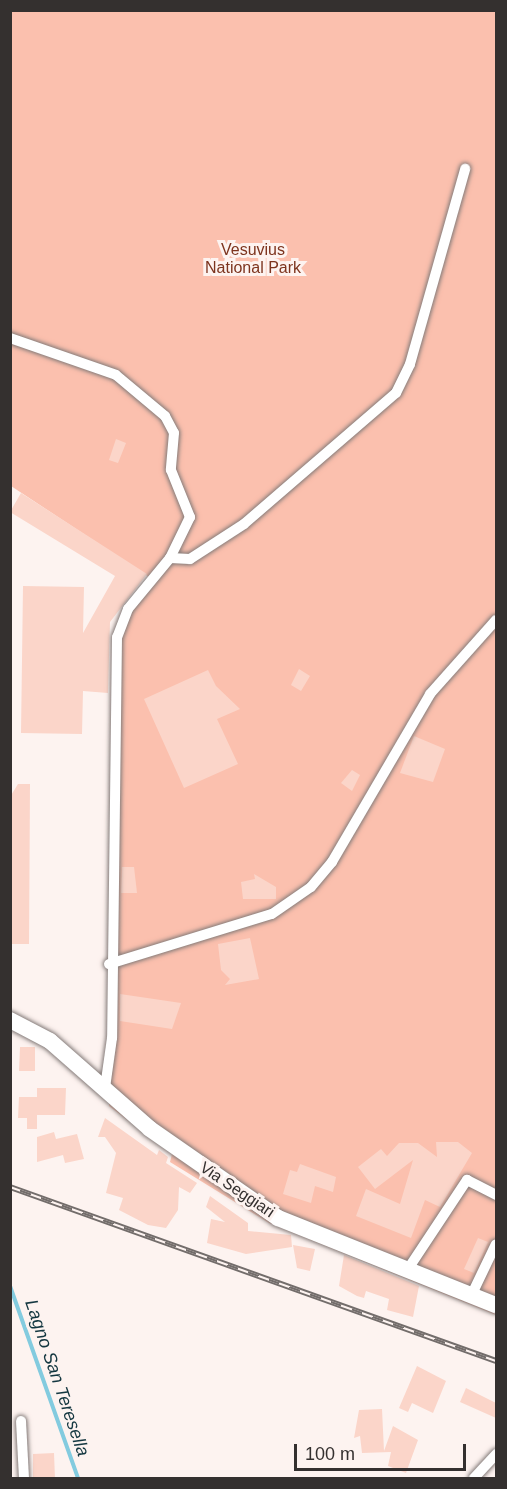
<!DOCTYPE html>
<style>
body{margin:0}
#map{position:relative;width:507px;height:1489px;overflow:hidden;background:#fdf3f0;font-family:Arial,sans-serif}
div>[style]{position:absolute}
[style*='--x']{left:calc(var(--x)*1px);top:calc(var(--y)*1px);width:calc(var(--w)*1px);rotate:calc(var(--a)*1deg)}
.green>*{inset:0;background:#fbc0ae}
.stream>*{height:4px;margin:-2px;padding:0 2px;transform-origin:2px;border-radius:2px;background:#83cbdf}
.building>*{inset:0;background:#fbd5c9}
.roads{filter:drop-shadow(0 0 2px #847b79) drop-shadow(0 0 2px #847b79)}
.street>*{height:10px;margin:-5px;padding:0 5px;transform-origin:5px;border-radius:5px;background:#fff}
.secondary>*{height:16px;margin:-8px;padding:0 8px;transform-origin:8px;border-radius:8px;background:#fff}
.rail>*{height:6px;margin-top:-3px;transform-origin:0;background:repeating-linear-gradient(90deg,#fdf3f0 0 11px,#736d6b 0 22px);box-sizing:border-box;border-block:2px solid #736d6b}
span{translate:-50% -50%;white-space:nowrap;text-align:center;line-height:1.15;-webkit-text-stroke:6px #fdf3f0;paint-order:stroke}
.park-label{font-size:16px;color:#7d341e}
.street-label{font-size:16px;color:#34302f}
.water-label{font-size:18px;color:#143740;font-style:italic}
.frame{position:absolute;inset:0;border:12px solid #34302f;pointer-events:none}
.scale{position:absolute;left:294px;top:1444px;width:172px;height:27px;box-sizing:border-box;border:3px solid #34302f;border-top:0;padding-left:8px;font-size:18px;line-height:21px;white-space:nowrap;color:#34302f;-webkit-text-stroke:4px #fdf3f0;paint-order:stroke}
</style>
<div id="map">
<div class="green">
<i style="clip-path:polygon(10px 11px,496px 11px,496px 1315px,269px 1223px,170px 1162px,172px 1154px,109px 1106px,118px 623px,152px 579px,11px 486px)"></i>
</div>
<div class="stream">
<i style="--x:10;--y:1286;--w:204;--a:70.5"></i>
</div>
<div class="building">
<i style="clip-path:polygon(116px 439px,126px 443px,118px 463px,109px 460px)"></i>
<i style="clip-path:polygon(21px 493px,147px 574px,110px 622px,108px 693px,83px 691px,82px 734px,21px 733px,23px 586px,84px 587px,83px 633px,115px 576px,10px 512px)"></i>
<i style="clip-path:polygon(299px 669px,310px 676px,301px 691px,291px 685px)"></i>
<i style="clip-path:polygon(208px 670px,216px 686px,240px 709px,217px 719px,238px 764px,184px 788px,144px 699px)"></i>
<i style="clip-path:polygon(414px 736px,445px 749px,433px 782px,400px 773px)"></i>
<i style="clip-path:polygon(352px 770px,360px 775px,352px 791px,341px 783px)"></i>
<i style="clip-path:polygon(18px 784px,30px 784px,29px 944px,10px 944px,10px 797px)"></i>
<i style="clip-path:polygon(122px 867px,134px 867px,137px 893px,121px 893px)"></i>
<i style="clip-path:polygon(254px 874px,276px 887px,276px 899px,243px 899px,241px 882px,255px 879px)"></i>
<i style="clip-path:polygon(250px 938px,259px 979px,225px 985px,230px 979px,221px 970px,218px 944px)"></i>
<i style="clip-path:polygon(120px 994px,181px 1003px,172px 1029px,120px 1021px)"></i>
<i style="clip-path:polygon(20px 1047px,35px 1047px,35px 1071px,19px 1071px)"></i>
<i style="clip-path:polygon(37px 1088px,66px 1088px,65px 1115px,37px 1115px,37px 1129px,27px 1129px,27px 1118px,18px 1118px,19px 1097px,37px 1097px)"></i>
<i style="clip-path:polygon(105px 1118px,157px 1155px,159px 1150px,168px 1157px,166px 1163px,197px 1183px,190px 1193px,179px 1187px,178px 1210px,166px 1228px,148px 1225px,119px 1210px,123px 1198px,106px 1193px,116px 1153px,105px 1137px,98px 1137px)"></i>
<i style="clip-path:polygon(54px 1132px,56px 1139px,77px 1134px,84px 1159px,65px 1163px,63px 1155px,37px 1162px,37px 1137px)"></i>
<i style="clip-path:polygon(436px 1142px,458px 1142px,472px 1153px,440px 1207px,425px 1200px,411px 1238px,356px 1216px,366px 1189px,400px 1204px,413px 1160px,375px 1189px,358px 1167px,381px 1149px,387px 1156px,399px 1143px,418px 1143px,437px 1157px)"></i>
<i style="clip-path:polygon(300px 1164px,336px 1177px,333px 1192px,315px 1186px,311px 1203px,283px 1194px,290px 1170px,297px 1172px)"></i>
<i style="clip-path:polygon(210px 1196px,248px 1223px,248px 1231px,291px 1235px,292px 1247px,246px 1254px,207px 1243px,211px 1219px,225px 1222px,206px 1207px)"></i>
<i style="clip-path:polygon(478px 1238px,488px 1242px,474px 1273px,464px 1269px)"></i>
<i style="clip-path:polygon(293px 1245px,315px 1249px,310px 1271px,297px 1268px)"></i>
<i style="clip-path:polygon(344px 1255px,419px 1286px,413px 1317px,387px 1310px,389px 1299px,366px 1291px,364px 1298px,357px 1296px,339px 1286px)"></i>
<i style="clip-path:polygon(417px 1366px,446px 1381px,433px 1413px,412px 1403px,408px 1412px,399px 1408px)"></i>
<i style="clip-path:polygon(466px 1388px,496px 1403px,496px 1418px,460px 1402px)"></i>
<i style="clip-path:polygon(382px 1409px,384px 1451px,393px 1426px,418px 1440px,406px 1473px,388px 1466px,391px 1452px,362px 1453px,360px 1436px,354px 1438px,359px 1410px)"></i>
<i style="clip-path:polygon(54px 1453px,55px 1479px,33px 1479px,33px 1454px)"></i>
</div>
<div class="roads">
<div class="street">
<i style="--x:10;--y:338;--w:112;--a:19.2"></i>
<i style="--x:116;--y:375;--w:64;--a:39.9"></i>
<i style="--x:165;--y:416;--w:19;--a:62"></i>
<i style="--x:174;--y:433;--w:37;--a:95"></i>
<i style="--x:171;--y:470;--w:51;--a:68"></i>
<i style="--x:190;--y:517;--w:46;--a:116"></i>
<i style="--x:170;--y:558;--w:66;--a:129.5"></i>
<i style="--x:128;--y:609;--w:30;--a:111"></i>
<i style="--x:117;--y:637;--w:401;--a:90.7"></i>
<i style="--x:112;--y:1038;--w:50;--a:98"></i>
<i style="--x:170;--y:558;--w:20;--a:3"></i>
<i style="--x:190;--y:559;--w:64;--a:-32.9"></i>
<i style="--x:244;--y:524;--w:201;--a:-40.8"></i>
<i style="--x:396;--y:393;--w:32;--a:-64"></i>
<i style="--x:410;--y:364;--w:203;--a:-74.2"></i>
<i style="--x:109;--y:964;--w:170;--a:-17.1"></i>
<i style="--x:272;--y:914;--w:47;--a:-34.7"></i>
<i style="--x:311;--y:887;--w:33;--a:-50"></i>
<i style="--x:332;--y:862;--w:194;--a:-59.7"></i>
<i style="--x:430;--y:694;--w:99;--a:-48.3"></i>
<i style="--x:408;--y:1269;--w:107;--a:-56.5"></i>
<i style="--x:467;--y:1180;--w:33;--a:27"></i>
<i style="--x:472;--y:1294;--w:55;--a:-64.4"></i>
<i style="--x:21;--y:1421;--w:57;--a:87"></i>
<i style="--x:474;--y:1478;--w:33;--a:-47"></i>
</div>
<div class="secondary">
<i style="--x:10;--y:1020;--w:45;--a:27.7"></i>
<i style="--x:50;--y:1041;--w:133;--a:41.3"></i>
<i style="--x:150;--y:1129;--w:156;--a:34.8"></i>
<i style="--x:278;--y:1218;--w:235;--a:21.8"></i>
</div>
</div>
<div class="rail">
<i style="--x:10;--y:1187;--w:516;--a:19.7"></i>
</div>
<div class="park-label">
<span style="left:253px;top:259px">Vesuvius<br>National Park</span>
</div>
<div class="street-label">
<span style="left:237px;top:1190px;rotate:34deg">Via Seggiari</span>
</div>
<div class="water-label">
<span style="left:57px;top:1378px;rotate:71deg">Lagno San Teresella</span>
</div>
<div class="frame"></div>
<div class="scale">100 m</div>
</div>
